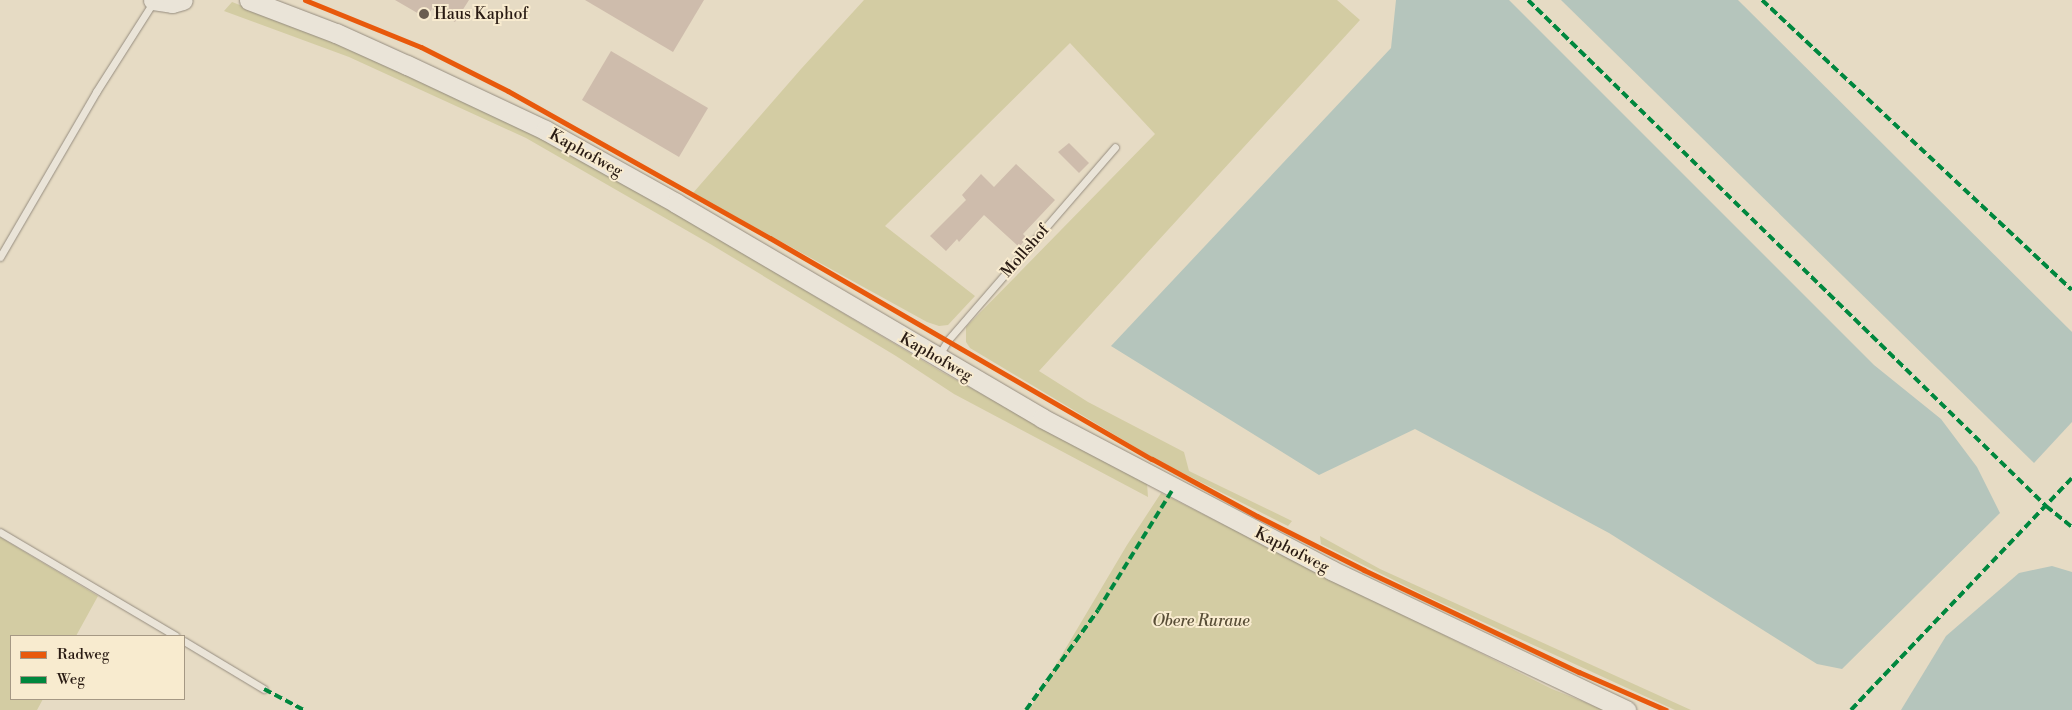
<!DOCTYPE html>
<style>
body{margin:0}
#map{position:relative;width:2072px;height:710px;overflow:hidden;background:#e6dbc4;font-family:"Libre Bodoni",serif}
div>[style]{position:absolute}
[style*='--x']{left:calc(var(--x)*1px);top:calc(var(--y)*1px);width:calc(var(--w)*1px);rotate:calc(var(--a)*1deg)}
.green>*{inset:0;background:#d3cca3}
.water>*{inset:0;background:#b5c5bc}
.building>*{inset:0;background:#cebcac}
.roads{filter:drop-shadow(0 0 1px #958c7f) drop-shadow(0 0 1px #958c7f)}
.lane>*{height:7px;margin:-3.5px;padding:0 3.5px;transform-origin:3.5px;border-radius:3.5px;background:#eae4d8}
.secondary>*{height:19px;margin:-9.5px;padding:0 9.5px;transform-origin:9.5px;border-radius:9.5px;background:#eae4d8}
.quiet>*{height:4px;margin-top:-2px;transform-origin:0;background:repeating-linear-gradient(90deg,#00873e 0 8px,transparent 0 12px)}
.cycleway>*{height:5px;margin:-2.5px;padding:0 2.5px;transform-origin:2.5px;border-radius:2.5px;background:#e8590c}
.dots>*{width:14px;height:14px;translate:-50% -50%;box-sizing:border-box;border:2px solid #f8ebcf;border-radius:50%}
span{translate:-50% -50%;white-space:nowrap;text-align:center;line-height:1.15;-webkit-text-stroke:4px #f8ebcf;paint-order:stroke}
.poi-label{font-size:16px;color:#291b13}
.left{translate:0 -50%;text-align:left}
.street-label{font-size:16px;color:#291b13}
.park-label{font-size:16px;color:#584d36;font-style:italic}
.legend{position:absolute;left:10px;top:635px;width:175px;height:65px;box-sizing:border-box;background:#f8ebcf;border:1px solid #a59884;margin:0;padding:6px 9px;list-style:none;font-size:15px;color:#291b13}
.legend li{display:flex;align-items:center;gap:10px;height:25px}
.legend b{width:25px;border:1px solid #a59884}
</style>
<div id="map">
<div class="green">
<i style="clip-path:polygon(864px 0,1337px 0,1360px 20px,1039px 371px,1088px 402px,1184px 452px,1189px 471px,1292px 521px,1288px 526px,1155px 459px,970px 348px,966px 342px,966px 327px,1155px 134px,1070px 43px,885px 226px,975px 296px,948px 325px,939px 326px,927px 322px,693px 193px,801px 69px)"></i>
<i style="clip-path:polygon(232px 2px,342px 44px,545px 139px,634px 188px,940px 371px,1074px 445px,1147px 483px,1148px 497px,954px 394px,896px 356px,712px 245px,526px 138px,349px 57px,224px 11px)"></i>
<i style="clip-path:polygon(1161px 493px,1552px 689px,1604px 710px,1029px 710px,1127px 545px)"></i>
<i style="clip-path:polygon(1320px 536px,1380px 569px,1691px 710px,1675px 710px,1422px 594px,1321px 544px)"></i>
<i style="clip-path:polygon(0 537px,98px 596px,76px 636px,11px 636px,11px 699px,43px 699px,37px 710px,0 710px)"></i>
</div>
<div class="water">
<i style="clip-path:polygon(1396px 0,1509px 0,1874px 365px,1941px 419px,1977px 467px,2000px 513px,1842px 669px,1817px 664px,1609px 533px,1415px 429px,1319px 475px,1111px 346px,1391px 48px)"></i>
<i style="clip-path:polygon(1561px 0,1738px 0,2072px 332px,2072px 422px,2034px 463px)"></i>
<i style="clip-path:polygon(2052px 566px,2072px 572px,2072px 710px,1901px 710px,1946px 636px,2019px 573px)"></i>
</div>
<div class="building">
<i style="clip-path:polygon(395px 0,469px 0,455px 22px,432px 9px,426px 18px)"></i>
<i style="clip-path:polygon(585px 0,704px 0,673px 52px)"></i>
<i style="clip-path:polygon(611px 51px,708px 108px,679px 157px,582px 100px)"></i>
<i style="clip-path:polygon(1069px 143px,1089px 163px,1079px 173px,1058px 152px)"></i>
<i style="clip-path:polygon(1016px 164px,1055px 200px,1023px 234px,1027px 238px,1019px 247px,984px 215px,959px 242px,957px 239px,946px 251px,930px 236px,966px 200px,962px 195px,981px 174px,994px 187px)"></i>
</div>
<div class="roads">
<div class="lane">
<i style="--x:0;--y:257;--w:191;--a:-59.8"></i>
<i style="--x:96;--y:92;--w:108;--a:-57.5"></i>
<i style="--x:939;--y:355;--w:17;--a:-59"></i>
<i style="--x:948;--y:340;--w:255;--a:-49.1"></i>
<i style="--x:0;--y:532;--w:204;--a:30.6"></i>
<i style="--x:184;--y:641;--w:93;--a:31"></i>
</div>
<div class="secondary">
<i style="--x:153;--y:0;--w:19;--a:9"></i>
<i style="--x:172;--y:3;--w:11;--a:-15"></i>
<i style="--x:249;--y:0;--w:93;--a:20.8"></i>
<i style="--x:336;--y:33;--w:78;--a:24.3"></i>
<i style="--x:407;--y:65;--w:153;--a:25.2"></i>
<i style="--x:545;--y:130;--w:150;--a:29.1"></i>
<i style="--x:676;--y:203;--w:424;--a:30.4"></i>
<i style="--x:1042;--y:418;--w:327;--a:27.7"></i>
<i style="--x:1331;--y:570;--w:327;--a:25.4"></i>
</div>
</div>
<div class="quiet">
<i style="--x:1528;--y:0;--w:724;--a:44.33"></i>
<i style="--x:2046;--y:506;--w:33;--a:39"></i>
<i style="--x:1762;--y:0;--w:424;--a:43.1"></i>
<i style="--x:264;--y:689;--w:45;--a:27.7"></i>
<i style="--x:1026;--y:710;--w:123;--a:-54.2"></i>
<i style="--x:1098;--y:610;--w:142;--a:-58.2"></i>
<i style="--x:1851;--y:710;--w:320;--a:-46.4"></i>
</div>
<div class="cycleway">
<i style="--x:305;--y:0;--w:125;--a:22.1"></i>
<i style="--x:421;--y:47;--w:97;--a:26.8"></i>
<i style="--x:508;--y:91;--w:300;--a:29.3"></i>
<i style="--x:770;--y:238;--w:441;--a:30.1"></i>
<i style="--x:1152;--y:459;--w:119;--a:28.5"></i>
<i style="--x:1257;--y:516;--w:120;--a:26.8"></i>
<i style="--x:1364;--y:570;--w:238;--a:25.4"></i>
<i style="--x:1579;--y:672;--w:95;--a:23.6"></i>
</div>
<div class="dots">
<i style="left:424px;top:14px;background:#6b5e51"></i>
</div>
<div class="poi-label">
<span class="left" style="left:434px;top:14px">Haus Kaphof</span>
</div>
<div class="street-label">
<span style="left:586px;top:153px;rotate:29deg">Kaphofweg</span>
<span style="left:1025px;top:251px;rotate:-49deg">Mollshof</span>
<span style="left:936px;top:357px;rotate:30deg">Kaphofweg</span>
<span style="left:1292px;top:550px;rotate:27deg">Kaphofweg</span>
</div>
<div class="park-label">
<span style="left:1201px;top:621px">Obere Ruraue</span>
</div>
<ul class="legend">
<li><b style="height:6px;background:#e8590c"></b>Radweg</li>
<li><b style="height:6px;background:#00873e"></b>Weg</li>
</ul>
</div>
